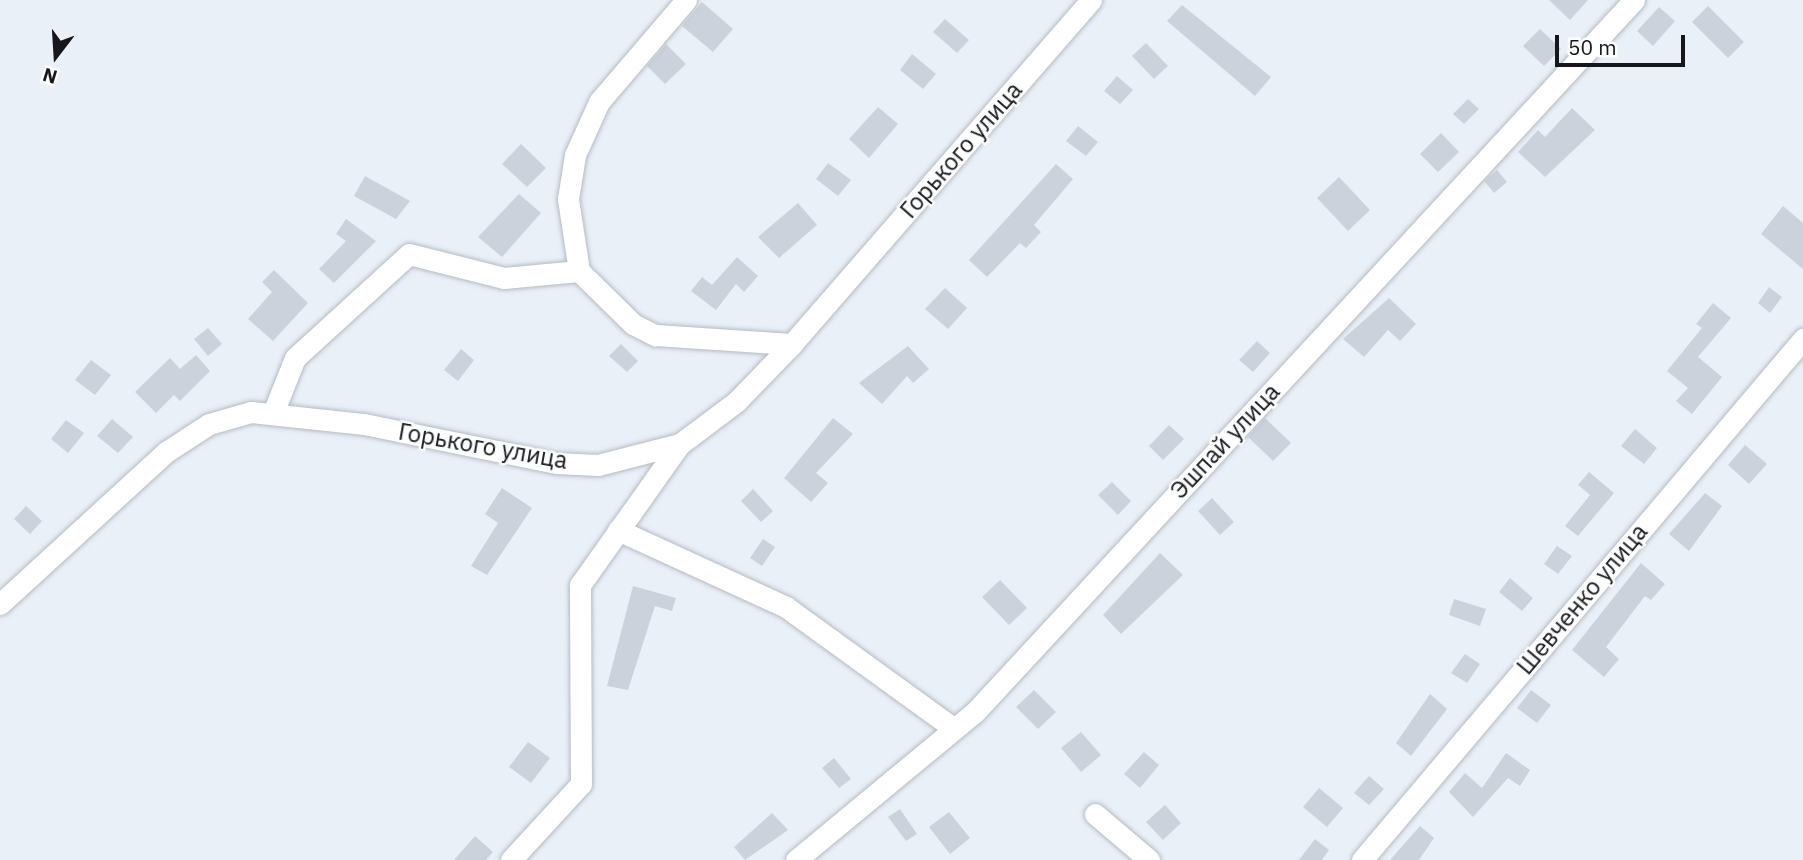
<!DOCTYPE html>
<meta charset="utf-8">
<style>
body{margin:0}
#map{position:relative;width:1803px;height:860px;overflow:hidden;background:#eaf0f8;font-family:"IBM Plex Sans",sans-serif}
div>[style]{position:absolute}
[style*='--x']{left:calc(var(--x)*1px);top:calc(var(--y)*1px);width:calc(var(--w)*1px);rotate:calc(var(--a)*1deg)}
.building>*{inset:0;background:#ccd2db}
.roads{filter:drop-shadow(0 0 2px #b5bbc3) drop-shadow(0 0 2px #b5bbc3)}
.street>*{height:21px;margin:-10.5px;padding:0 10.5px;transform-origin:10.5px;border-radius:10.5px;background:#fff}
span{translate:-50% -50%;white-space:nowrap;text-align:center;line-height:1.15;-webkit-text-stroke:5px #fbfdfe;paint-order:stroke}
.street-label{font-size:24px;color:#15171a}
.north{position:absolute;left:21px;top:21px;width:70px;height:70px;-webkit-text-stroke:5px #fbfdfe;paint-order:stroke;rotate:197deg;font-size:19px;font-weight:700;line-height:28px;text-align:center;color:#15171a}
.north::after{content:'';display:block;margin:auto;width:24px;height:32px;background:#15171a;clip-path:polygon(50% 0,100% 100%,50% 72%,0 100%)}
.scale{position:absolute;left:1555px;top:35px;width:130px;height:32px;box-sizing:border-box;border:4px solid #15171a;border-top:0;padding-left:9px;font-size:21px;line-height:24px;white-space:nowrap;color:#15171a;-webkit-text-stroke:5px #fbfdfe;paint-order:stroke}
</style>
<div id="map">
<div class="building">
<i style="clip-path:polygon(1549px 0,1588px 0,1570px 20px)"></i>
<i style="clip-path:polygon(702px 2px,733px 29px,713px 52px,682px 26px)"></i>
<i style="clip-path:polygon(1182px 5px,1271px 77px,1255px 96px,1167px 21px)"></i>
<i style="clip-path:polygon(1708px 6px,1744px 42px,1728px 58px,1692px 22px)"></i>
<i style="clip-path:polygon(1659px 7px,1675px 21px,1653px 46px,1637px 31px)"></i>
<i style="clip-path:polygon(945px 19px,969px 40px,957px 53px,933px 32px)"></i>
<i style="clip-path:polygon(1540px 29px,1561px 49px,1544px 66px,1523px 46px)"></i>
<i style="clip-path:polygon(1146px 43px,1168px 66px,1154px 79px,1132px 56px)"></i>
<i style="clip-path:polygon(666px 44px,686px 64px,665px 84px,647px 66px)"></i>
<i style="clip-path:polygon(912px 54px,936px 74px,923px 89px,900px 70px)"></i>
<i style="clip-path:polygon(1117px 76px,1133px 90px,1120px 104px,1104px 91px)"></i>
<i style="clip-path:polygon(1468px 99px,1479px 109px,1464px 124px,1453px 114px)"></i>
<i style="clip-path:polygon(878px 107px,898px 124px,869px 158px,849px 139px)"></i>
<i style="clip-path:polygon(1572px 108px,1595px 130px,1545px 177px,1518px 152px,1538px 130px,1545px 137px)"></i>
<i style="clip-path:polygon(1078px 126px,1098px 142px,1086px 156px,1066px 141px)"></i>
<i style="clip-path:polygon(1441px 133px,1459px 152px,1438px 172px,1420px 154px)"></i>
<i style="clip-path:polygon(521px 144px,546px 168px,527px 187px,502px 164px)"></i>
<i style="clip-path:polygon(828px 163px,851px 180px,838px 196px,816px 179px)"></i>
<i style="clip-path:polygon(1056px 164px,1073px 179px,1034px 225px,1041px 232px,1026px 248px,1020px 243px,987px 277px,969px 260px)"></i>
<i style="clip-path:polygon(1497px 170px,1507px 182px,1494px 193px,1484px 181px)"></i>
<i style="clip-path:polygon(365px 176px,410px 201px,396px 219px,354px 196px)"></i>
<i style="clip-path:polygon(1339px 177px,1370px 210px,1348px 231px,1317px 198px)"></i>
<i style="clip-path:polygon(519px 194px,541px 213px,502px 257px,478px 237px)"></i>
<i style="clip-path:polygon(798px 203px,817px 225px,779px 258px,758px 237px)"></i>
<i style="clip-path:polygon(1783px 206px,1803px 223px,1803px 269px,1761px 234px)"></i>
<i style="clip-path:polygon(346px 219px,376px 241px,334px 283px,319px 269px,346px 241px,336px 234px)"></i>
<i style="clip-path:polygon(737px 257px,758px 276px,744px 292px,736px 284px,716px 310px,691px 291px,702px 277px,712px 285px)"></i>
<i style="clip-path:polygon(274px 270px,308px 303px,273px 341px,248px 319px,272px 292px,262px 282px)"></i>
<i style="clip-path:polygon(1769px 287px,1782px 297px,1770px 313px,1758px 303px)"></i>
<i style="clip-path:polygon(945px 288px,967px 308px,948px 329px,925px 309px)"></i>
<i style="clip-path:polygon(1389px 298px,1416px 324px,1400px 341px,1388px 330px,1364px 357px,1343px 339px)"></i>
<i style="clip-path:polygon(1713px 303px,1731px 318px,1698px 357px,1722px 377px,1692px 414px,1676px 401px,1688px 388px,1667px 371px,1702px 328px,1696px 324px)"></i>
<i style="clip-path:polygon(208px 328px,222px 344px,208px 356px,194px 339px)"></i>
<i style="clip-path:polygon(1257px 341px,1270px 353px,1253px 372px,1239px 360px)"></i>
<i style="clip-path:polygon(621px 344px,638px 361px,627px 372px,609px 356px)"></i>
<i style="clip-path:polygon(908px 346px,929px 369px,913px 383px,907px 376px,882px 404px,859px 383px)"></i>
<i style="clip-path:polygon(461px 349px,474px 360px,458px 381px,444px 370px)"></i>
<i style="clip-path:polygon(196px 355px,210px 371px,180px 401px,174px 395px,156px 413px,135px 392px,170px 358px,180px 369px)"></i>
<i style="clip-path:polygon(91px 360px,111px 375px,95px 395px,75px 380px)"></i>
<i style="clip-path:polygon(833px 418px,853px 434px,816px 473px,828px 483px,811px 502px,784px 478px)"></i>
<i style="clip-path:polygon(1265px 418px,1291px 443px,1273px 461px,1248px 437px)"></i>
<i style="clip-path:polygon(112px 419px,133px 437px,118px 453px,97px 436px)"></i>
<i style="clip-path:polygon(66px 420px,84px 433px,68px 453px,51px 439px)"></i>
<i style="clip-path:polygon(1169px 425px,1184px 439px,1163px 460px,1149px 446px)"></i>
<i style="clip-path:polygon(1635px 429px,1657px 448px,1644px 464px,1621px 446px)"></i>
<i style="clip-path:polygon(1745px 445px,1767px 464px,1749px 484px,1728px 465px)"></i>
<i style="clip-path:polygon(1589px 472px,1614px 493px,1578px 536px,1565px 526px,1590px 495px,1578px 485px)"></i>
<i style="clip-path:polygon(1112px 482px,1131px 501px,1118px 515px,1098px 495px)"></i>
<i style="clip-path:polygon(502px 488px,532px 508px,487px 575px,471px 566px,498px 523px,485px 514px)"></i>
<i style="clip-path:polygon(753px 489px,773px 511px,761px 522px,741px 501px)"></i>
<i style="clip-path:polygon(1705px 493px,1722px 506px,1689px 551px,1669px 534px)"></i>
<i style="clip-path:polygon(1212px 498px,1234px 522px,1220px 535px,1198px 511px)"></i>
<i style="clip-path:polygon(26px 506px,42px 521px,30px 534px,14px 519px)"></i>
<i style="clip-path:polygon(763px 539px,775px 547px,762px 566px,750px 558px)"></i>
<i style="clip-path:polygon(1557px 546px,1572px 556px,1558px 574px,1544px 564px)"></i>
<i style="clip-path:polygon(1160px 553px,1183px 575px,1121px 634px,1103px 615px)"></i>
<i style="clip-path:polygon(1641px 563px,1665px 584px,1651px 600px,1645px 596px,1606px 647px,1619px 659px,1604px 677px,1572px 650px)"></i>
<i style="clip-path:polygon(1510px 578px,1533px 598px,1522px 611px,1499px 592px)"></i>
<i style="clip-path:polygon(1000px 580px,1027px 608px,1009px 625px,982px 597px)"></i>
<i style="clip-path:polygon(633px 586px,676px 598px,672px 611px,655px 606px,628px 690px,607px 686px)"></i>
<i style="clip-path:polygon(1454px 599px,1486px 609px,1480px 626px,1449px 615px)"></i>
<i style="clip-path:polygon(1465px 654px,1480px 664px,1467px 683px,1451px 673px)"></i>
<i style="clip-path:polygon(1034px 690px,1056px 712px,1038px 729px,1016px 707px)"></i>
<i style="clip-path:polygon(1531px 690px,1551px 705px,1537px 723px,1517px 708px)"></i>
<i style="clip-path:polygon(1430px 694px,1447px 709px,1411px 756px,1396px 743px)"></i>
<i style="clip-path:polygon(1081px 732px,1101px 755px,1081px 772px,1061px 748px)"></i>
<i style="clip-path:polygon(528px 742px,550px 758px,531px 783px,509px 767px)"></i>
<i style="clip-path:polygon(1144px 752px,1159px 765px,1140px 788px,1124px 774px)"></i>
<i style="clip-path:polygon(1506px 753px,1530px 770px,1520px 786px,1508px 778px,1473px 817px,1449px 792px,1465px 773px,1482px 788px)"></i>
<i style="clip-path:polygon(834px 758px,851px 779px,839px 788px,822px 768px)"></i>
<i style="clip-path:polygon(1369px 776px,1384px 789px,1369px 805px,1354px 793px)"></i>
<i style="clip-path:polygon(1319px 788px,1343px 808px,1327px 827px,1303px 807px)"></i>
<i style="clip-path:polygon(1165px 805px,1181px 823px,1163px 840px,1146px 822px)"></i>
<i style="clip-path:polygon(900px 809px,917px 834px,906px 841px,888px 817px)"></i>
<i style="clip-path:polygon(949px 812px,970px 838px,950px 854px,929px 827px)"></i>
<i style="clip-path:polygon(772px 813px,788px 830px,745px 860px,734px 847px)"></i>
<i style="clip-path:polygon(1420px 826px,1434px 838px,1419px 860px,1390px 860px)"></i>
<i style="clip-path:polygon(475px 836px,493px 852px,486px 860px,454px 860px)"></i>
<i style="clip-path:polygon(1315px 839px,1329px 850px,1322px 860px,1299px 860px)"></i>
</div>
<div class="roads">
<div class="street">
<i style="--x:686;--y:0;--w:134;--a:130.5"></i>
<i style="--x:599;--y:102;--w:58;--a:114.4"></i>
<i style="--x:575;--y:155;--w:45;--a:99"></i>
<i style="--x:568;--y:199;--w:73;--a:81.3"></i>
<i style="--x:579;--y:271;--w:76;--a:44.5"></i>
<i style="--x:633;--y:324;--w:25;--a:27"></i>
<i style="--x:655;--y:335;--w:137;--a:3.8"></i>
<i style="--x:273;--y:413;--w:59;--a:-68.2"></i>
<i style="--x:295;--y:358;--w:154;--a:-42.4"></i>
<i style="--x:409;--y:254;--w:98;--a:14.2"></i>
<i style="--x:504;--y:278;--w:75;--a:-5.3"></i>
<i style="--x:618;--y:530;--w:185;--a:24.6"></i>
<i style="--x:786;--y:607;--w:205;--a:35.9"></i>
<i style="--x:0;--y:604;--w:225;--a:-42.5"></i>
<i style="--x:166;--y:452;--w:51;--a:-33.1"></i>
<i style="--x:209;--y:424;--w:44;--a:-15.9"></i>
<i style="--x:251;--y:412;--w:114;--a:6.1"></i>
<i style="--x:364;--y:424;--w:196;--a:11.5"></i>
<i style="--x:556;--y:463;--w:42;--a:2.7"></i>
<i style="--x:598;--y:465;--w:85;--a:-14.4"></i>
<i style="--x:680;--y:444;--w:71;--a:-37"></i>
<i style="--x:737;--y:401;--w:79;--a:-46"></i>
<i style="--x:792;--y:344;--w:456;--a:-49"></i>
<i style="--x:1095;--y:814;--w:71;--a:40.4"></i>
<i style="--x:511;--y:860;--w:103;--a:-47.4"></i>
<i style="--x:581;--y:784;--w:199;--a:-90.3"></i>
<i style="--x:580;--y:585;--w:173;--a:-54.7"></i>
<i style="--x:796;--y:860;--w:232;--a:-39.6"></i>
<i style="--x:975;--y:712;--w:970;--a:-47.21"></i>
<i style="--x:1362;--y:860;--w:683;--a:-49.75"></i>
</div>
</div>
<div class="street-label">
<span style="left:961px;top:150px;rotate:-49deg">Горького улица</span>
<span style="left:1225px;top:441px;rotate:-47deg">Эшпай улица</span>
<span style="left:483px;top:446px;rotate:10deg">Горького улица</span>
<span style="left:1582px;top:599px;rotate:-50deg">Шевченко улица</span>
</div>
<div class="north">N</div>
<div class="scale">50 m</div>
</div>
